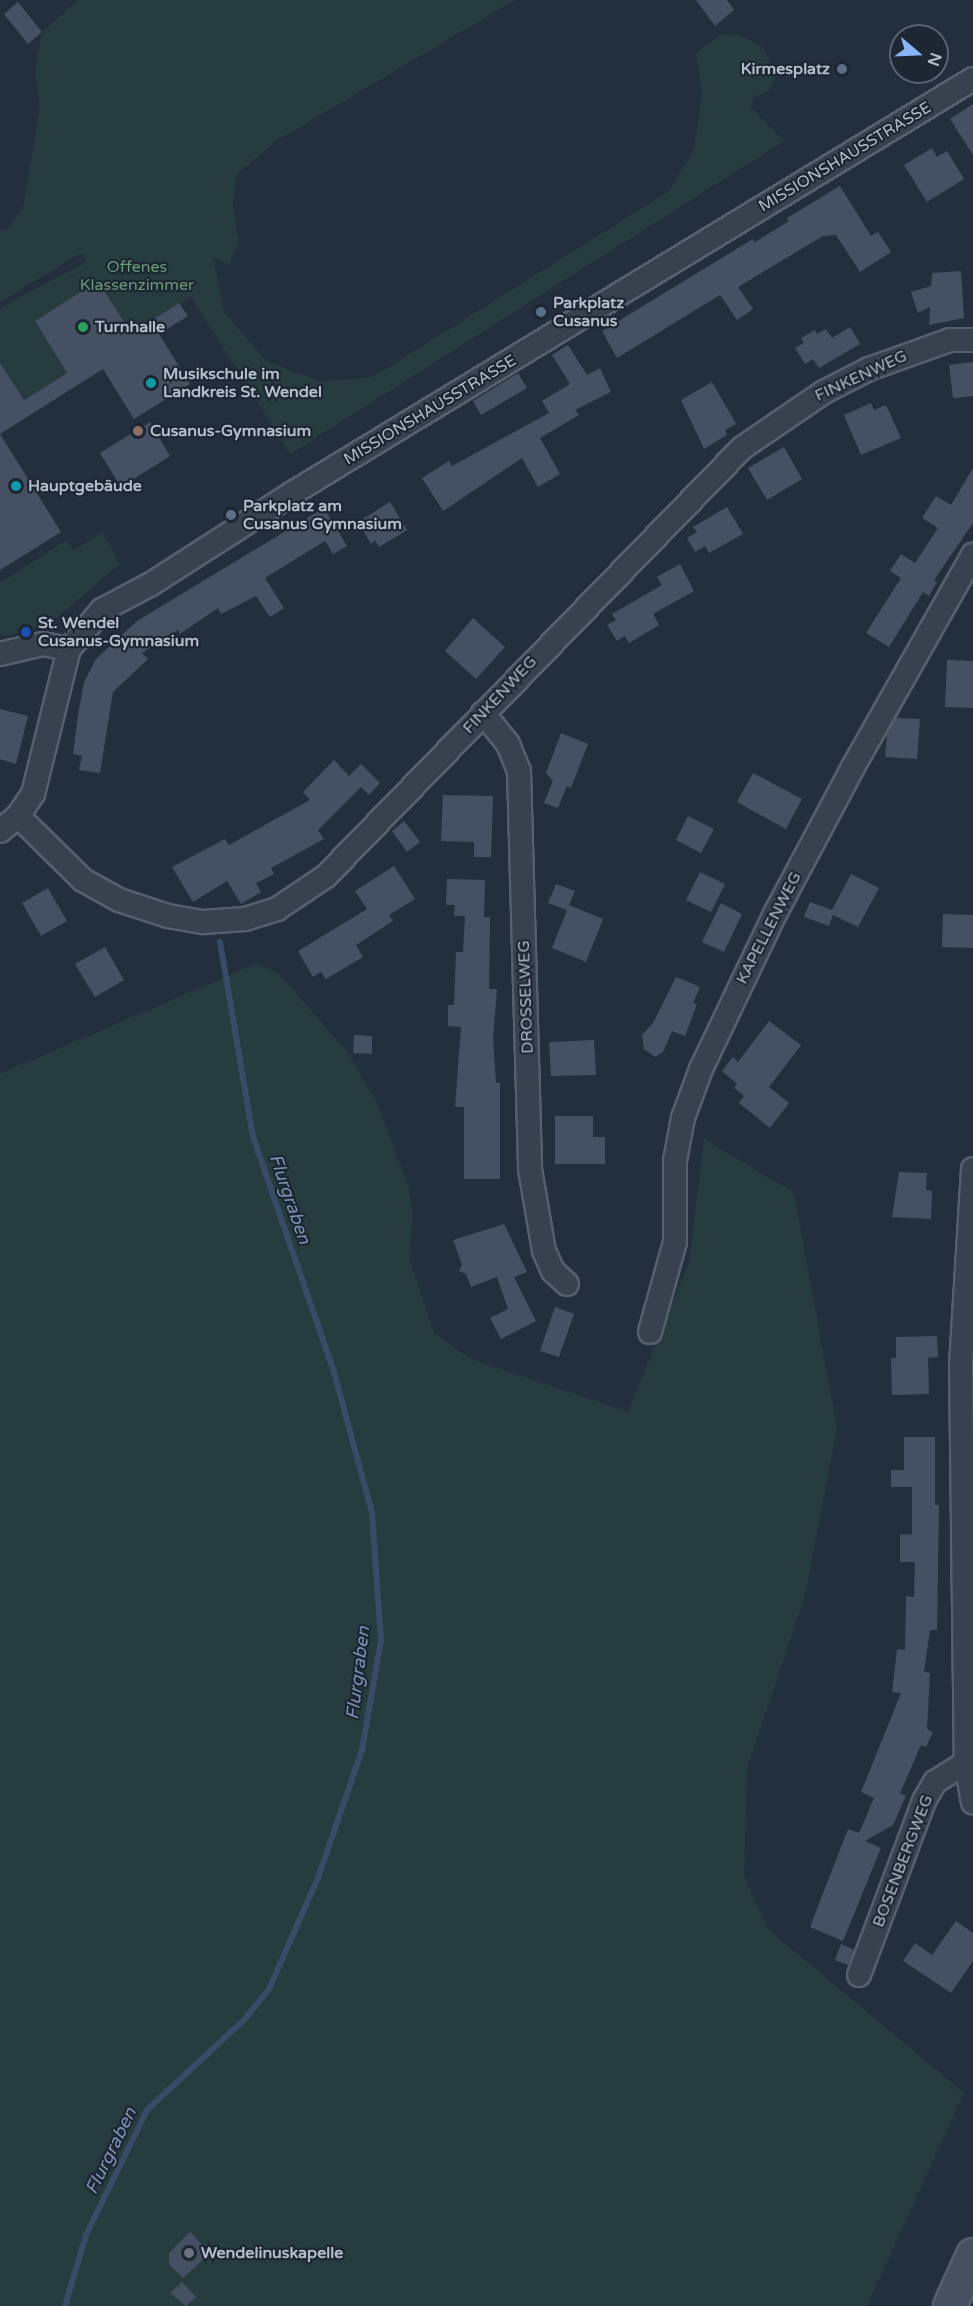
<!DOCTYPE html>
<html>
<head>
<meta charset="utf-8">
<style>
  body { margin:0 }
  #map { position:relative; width:973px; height:2306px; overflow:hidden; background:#242f3e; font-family:"Varela Round",sans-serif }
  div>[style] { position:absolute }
  .green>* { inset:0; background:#263c3f }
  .stream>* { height:6px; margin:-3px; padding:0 3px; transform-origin:3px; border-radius:3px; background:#394c67 }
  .building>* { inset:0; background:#455162 }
  .roads { filter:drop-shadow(2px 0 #565f6c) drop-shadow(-2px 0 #565f6c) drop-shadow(0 2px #565f6c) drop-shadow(0 -2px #565f6c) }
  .street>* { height:22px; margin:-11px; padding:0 11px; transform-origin:11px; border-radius:11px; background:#38414e }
  .secondary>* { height:32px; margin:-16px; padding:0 16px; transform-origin:16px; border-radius:16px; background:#465061 }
  .dots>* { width:16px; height:16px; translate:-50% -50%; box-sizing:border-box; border:3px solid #1d2633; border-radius:50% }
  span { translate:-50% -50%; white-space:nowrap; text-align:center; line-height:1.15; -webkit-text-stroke:4.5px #1d2633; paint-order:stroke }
  .poi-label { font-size:16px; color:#b4bcc9; font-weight:700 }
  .right { translate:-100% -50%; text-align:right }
  .left { translate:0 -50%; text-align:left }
  .street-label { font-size:16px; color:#b4bcc9 }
  .park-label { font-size:16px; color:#6b9a76 }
  .water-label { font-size:18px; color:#7c92b1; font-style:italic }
  .north { position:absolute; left:889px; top:24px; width:60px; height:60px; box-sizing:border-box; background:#1d2633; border:2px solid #59626f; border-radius:50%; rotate:109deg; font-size:16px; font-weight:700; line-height:24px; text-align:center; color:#b4bcc9 }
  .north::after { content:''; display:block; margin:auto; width:21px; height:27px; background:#8ab4f8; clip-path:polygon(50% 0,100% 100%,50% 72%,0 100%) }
</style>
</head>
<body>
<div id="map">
  <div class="green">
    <i style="clip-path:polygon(78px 0,515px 0,276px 141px,236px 175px,233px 206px,239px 241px,229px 265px,213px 258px,224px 312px,266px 361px,322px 382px,373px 377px,669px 191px,694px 150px,702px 94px,696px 53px,722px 34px,745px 37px,763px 48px,777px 75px,768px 92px,754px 97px,751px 107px,784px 141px,290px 454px,191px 296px,131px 333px,98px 281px,35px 321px,67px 373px,23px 400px,0 363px,0 308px,87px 262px,81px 253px,0 302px,0 231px,9px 228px,23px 208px,40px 108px,35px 72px,42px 32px)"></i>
    <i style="clip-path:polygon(102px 532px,120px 564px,49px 624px,8px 636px,0 634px,0 583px,66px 540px,73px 551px)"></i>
    <i style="clip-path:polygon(256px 964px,280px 975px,347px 1052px,377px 1103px,408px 1185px,413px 1214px,409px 1257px,434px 1332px,470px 1359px,628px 1412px,689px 1262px,704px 1139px,794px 1193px,837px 1428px,805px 1596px,747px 1769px,744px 1876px,768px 1929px,964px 2093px,867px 2306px,0 2306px,0 1074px)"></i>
  </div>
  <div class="stream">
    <i style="left:65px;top:2306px;width:74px;rotate:-73.5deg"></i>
    <i style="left:86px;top:2235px;width:139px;rotate:-64deg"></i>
    <i style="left:147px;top:2110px;width:132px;rotate:-42.9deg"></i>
    <i style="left:244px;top:2020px;width:40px;rotate:-51deg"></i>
    <i style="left:269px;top:1989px;width:121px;rotate:-66.2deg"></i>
    <i style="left:318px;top:1878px;width:135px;rotate:-71deg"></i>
    <i style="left:362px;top:1750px;width:112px;rotate:-80.2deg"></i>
    <i style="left:381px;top:1640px;width:127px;rotate:-94.1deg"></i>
    <i style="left:372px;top:1513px;width:146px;rotate:-105.1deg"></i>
    <i style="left:334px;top:1372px;width:249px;rotate:-109deg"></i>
    <i style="left:253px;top:1137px;width:198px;rotate:-99.6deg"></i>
  </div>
  <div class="building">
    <i style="clip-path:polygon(696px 0,727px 0,734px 10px,715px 26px)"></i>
    <i style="clip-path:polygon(18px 2px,42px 32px,28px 44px,4px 14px)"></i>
    <i style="clip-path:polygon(973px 104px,973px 155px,950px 119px)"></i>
    <i style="clip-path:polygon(932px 148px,937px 157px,947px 151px,964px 179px,927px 202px,904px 165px)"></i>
    <i style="clip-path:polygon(840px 186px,871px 236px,878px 232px,891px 252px,860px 272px,836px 235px,823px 236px,738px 287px,753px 309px,737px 320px,720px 295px,617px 358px,602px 331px,753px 239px,755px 242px,789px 221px,787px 218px)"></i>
    <i style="clip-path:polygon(961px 271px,964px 318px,929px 325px,930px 307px,918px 313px,911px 292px,931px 286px,932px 273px)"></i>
    <i style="clip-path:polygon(98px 281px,131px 333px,179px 303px,188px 316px,159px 334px,190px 384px,134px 419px,103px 369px,0 434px,0 363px,24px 400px,67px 373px,35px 321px)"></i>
    <i style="clip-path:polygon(850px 327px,860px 344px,819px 368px,813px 359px,805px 364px,795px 348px,804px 343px,801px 338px,815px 330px,817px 334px,826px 329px,832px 338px)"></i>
    <i style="clip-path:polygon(568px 345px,587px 375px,600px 368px,611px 392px,575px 410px,579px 415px,540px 438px,560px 474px,538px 487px,522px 458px,443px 511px,422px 478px,449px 461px,452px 466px,549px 413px,542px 401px,570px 384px,552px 355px)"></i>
    <i style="clip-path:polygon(973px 362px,973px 396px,953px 398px,949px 365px)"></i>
    <i style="clip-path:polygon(518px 373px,527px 388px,481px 415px,473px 401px)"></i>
    <i style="clip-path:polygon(712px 382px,736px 424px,725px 430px,727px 435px,704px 449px,681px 400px)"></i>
    <i style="clip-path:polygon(871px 403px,874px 410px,886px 405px,901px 438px,861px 455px,844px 415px)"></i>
    <i style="clip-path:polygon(150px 422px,170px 456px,121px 487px,100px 453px)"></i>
    <i style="clip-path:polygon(0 434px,61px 532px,0 570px)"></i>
    <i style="clip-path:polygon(784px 447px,802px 479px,767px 500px,748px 468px)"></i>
    <i style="clip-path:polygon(973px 468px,973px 523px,934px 580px,937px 582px,929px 596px,923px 592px,889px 647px,866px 633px,901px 578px,890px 571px,901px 554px,915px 563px,938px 528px,922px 518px,936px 496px,951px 505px)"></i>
    <i style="clip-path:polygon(390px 502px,407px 530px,379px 547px,375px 540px,371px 544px,358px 522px)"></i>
    <i style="clip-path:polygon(727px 507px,743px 534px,709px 553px,705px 546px,695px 552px,687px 538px,697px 532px,693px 527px)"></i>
    <i style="clip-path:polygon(324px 508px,347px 546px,333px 554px,325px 541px,265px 578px,284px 608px,270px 617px,256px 596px,221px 614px,218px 608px,180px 634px,178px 630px,142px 653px,148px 659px,113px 692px,100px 773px,79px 770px,82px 756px,73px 754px,78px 715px,84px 682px,96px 659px,137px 621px)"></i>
    <i style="clip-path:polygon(680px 564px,694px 591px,653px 614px,659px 625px,629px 643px,625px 636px,617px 641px,607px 625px,616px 620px,612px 614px,662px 585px,657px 577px)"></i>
    <i style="clip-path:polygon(473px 618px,505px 647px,476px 679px,445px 651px)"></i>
    <i style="clip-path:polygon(947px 660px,973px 661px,973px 708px,945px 707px)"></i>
    <i style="clip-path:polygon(0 709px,28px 716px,16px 764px,0 759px)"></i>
    <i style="clip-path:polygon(896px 718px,920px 719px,917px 759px,885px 757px,887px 735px)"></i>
    <i style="clip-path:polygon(561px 733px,588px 744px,571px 788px,567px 786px,558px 808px,544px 803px,553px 781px,546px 773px)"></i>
    <i style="clip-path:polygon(334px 760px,349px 776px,361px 764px,380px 783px,369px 795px,361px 787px,318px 830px,324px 839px,271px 868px,274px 874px,256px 883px,261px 892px,241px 904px,227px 881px,193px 902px,172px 867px,225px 839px,229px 845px,310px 800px,303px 792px)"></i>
    <i style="clip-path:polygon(753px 773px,802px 799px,786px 829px,737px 802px)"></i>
    <i style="clip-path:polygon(443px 795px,493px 796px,491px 857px,474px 857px,474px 842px,441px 841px)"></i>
    <i style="clip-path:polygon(688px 816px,714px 829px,701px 853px,676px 840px)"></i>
    <i style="clip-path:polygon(404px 821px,420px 842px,407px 852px,392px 831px)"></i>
    <i style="clip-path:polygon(394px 866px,415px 899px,389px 915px,393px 921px,356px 945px,363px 957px,326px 979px,321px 972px,313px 977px,298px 951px,367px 909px,355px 891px)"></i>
    <i style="clip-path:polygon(700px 872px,725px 884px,711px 912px,686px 900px)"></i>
    <i style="clip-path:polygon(851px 874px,879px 888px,858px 927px,833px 915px,829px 926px,804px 917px,810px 902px,832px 910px)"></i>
    <i style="clip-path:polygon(447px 879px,485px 880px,484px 917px,490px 917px,489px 989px,497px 989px,493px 1038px,496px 1083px,500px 1083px,500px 1179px,464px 1179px,464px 1107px,455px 1107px,461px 1027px,448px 1026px,448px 1005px,454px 1005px,456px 952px,463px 952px,465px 916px,454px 916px,455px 905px,446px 905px)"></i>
    <i style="clip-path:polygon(556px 884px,575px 891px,569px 905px,603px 919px,586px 962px,552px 948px,567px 910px,548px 903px)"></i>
    <i style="clip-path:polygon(48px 888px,67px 921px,41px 936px,22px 903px)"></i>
    <i style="clip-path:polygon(721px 903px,742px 914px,724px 952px,702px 942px)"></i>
    <i style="clip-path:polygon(943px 914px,973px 915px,973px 948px,942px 947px)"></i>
    <i style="clip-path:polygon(105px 947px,124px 980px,95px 997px,75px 964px)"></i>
    <i style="clip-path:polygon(676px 977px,700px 987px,693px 1003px,697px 1004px,685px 1036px,672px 1031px,663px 1052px,655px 1057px,644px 1049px,642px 1035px,653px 1023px)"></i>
    <i style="clip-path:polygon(769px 1021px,801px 1045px,769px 1087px,789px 1103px,770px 1128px,739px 1103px,744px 1096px,734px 1088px,737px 1084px,722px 1071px,733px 1057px,738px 1062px)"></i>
    <i style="clip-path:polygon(354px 1035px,372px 1036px,372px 1054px,353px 1053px)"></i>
    <i style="clip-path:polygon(594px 1040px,596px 1075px,551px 1076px,549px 1042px)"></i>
    <i style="clip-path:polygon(555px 1116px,593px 1116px,593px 1137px,605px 1137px,605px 1164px,555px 1164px)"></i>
    <i style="clip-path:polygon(899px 1172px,927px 1173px,926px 1190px,932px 1191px,931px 1219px,892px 1217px)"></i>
    <i style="clip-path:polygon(504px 1224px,527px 1272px,514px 1277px,536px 1321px,501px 1339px,490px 1318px,508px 1309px,497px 1277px,471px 1287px,466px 1274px,459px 1271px,462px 1265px,453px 1240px)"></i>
    <i style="clip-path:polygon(555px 1307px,574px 1314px,559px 1357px,540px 1351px)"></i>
    <i style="clip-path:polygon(937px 1336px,938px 1357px,928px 1358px,929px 1394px,892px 1395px,891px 1358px,896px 1358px,896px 1337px)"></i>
    <i style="clip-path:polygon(904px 1437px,935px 1437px,935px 1505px,939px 1505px,937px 1630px,930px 1630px,924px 1672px,930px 1673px,927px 1729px,933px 1732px,926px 1747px,921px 1745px,900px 1793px,906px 1796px,893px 1825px,865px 1841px,881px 1848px,843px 1941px,810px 1927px,848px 1829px,859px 1833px,874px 1798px,861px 1792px,901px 1693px,892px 1692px,897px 1649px,905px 1650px,906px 1596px,914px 1597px,915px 1562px,900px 1562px,900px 1535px,912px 1534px,912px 1487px,891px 1487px,891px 1470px,904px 1470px)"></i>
    <i style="clip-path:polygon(956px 1921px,973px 1933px,973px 1961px,951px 1993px,903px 1961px,915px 1943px,932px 1955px)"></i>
    <i style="clip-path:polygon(841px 1944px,854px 1950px,848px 1965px,835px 1960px)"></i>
    <i style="clip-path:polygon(190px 2232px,210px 2253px,183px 2278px,169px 2264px,169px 2253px)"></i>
    <i style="clip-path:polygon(182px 2282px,196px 2297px,186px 2306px,170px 2293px)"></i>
  </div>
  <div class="roads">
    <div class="street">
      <i style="left:0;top:654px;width:44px;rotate:-13.1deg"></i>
      <i style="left:43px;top:644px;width:26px;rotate:11deg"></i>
      <i style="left:483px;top:713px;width:40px;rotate:51deg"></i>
      <i style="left:508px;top:744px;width:29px;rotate:68deg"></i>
      <i style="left:519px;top:771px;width:398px;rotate:88.4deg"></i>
      <i style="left:530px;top:1169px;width:83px;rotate:80.3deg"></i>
      <i style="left:544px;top:1251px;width:22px;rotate:66deg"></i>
      <i style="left:553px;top:1271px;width:19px;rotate:43deg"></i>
      <i style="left:18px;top:816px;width:91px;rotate:44.6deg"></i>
      <i style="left:83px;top:880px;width:41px;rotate:29.1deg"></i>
      <i style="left:119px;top:900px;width:52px;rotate:18.1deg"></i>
      <i style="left:168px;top:916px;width:36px;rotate:10deg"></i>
      <i style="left:203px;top:922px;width:42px;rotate:-4.1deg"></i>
      <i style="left:245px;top:919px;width:34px;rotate:-17deg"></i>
      <i style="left:277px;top:909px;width:59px;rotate:-34deg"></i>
      <i style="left:326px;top:876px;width:597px;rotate:-45.81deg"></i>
      <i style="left:742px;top:448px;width:99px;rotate:-34.3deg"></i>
      <i style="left:824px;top:392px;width:51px;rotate:-27.1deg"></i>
      <i style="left:869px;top:369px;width:86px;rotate:-19.7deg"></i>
      <i style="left:950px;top:340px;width:23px"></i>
      <i style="left:0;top:831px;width:23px;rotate:-40deg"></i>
      <i style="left:18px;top:816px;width:27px;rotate:-56deg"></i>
      <i style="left:33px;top:794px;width:149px;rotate:-76.1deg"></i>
      <i style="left:69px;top:649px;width:51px;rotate:-49.8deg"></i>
      <i style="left:102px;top:610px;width:55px;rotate:-28deg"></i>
      <i style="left:151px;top:584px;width:166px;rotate:-32.7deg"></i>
      <i style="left:291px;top:494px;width:798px;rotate:-31.32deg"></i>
      <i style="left:973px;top:1169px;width:194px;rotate:93.5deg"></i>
      <i style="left:961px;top:1363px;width:400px;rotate:89.3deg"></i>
      <i style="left:966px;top:1763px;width:40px;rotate:80deg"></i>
      <i style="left:650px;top:1332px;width:93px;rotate:-74.5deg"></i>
      <i style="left:675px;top:1242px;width:81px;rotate:-90deg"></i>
      <i style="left:675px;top:1161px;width:44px;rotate:-79.5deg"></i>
      <i style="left:683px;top:1118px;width:52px;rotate:-69.8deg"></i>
      <i style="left:701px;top:1069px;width:174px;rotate:-64.5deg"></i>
      <i style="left:776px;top:912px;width:164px;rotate:-62deg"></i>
      <i style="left:853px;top:767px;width:244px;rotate:-60.5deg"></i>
      <i style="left:859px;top:1975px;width:186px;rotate:-69.5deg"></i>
      <i style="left:924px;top:1801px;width:22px;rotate:-60deg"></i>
      <i style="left:935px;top:1782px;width:36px;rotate:-32deg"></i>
    </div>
    <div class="secondary">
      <i style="left:950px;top:2306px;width:56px;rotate:-65.7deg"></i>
    </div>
  </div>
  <div class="dots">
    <i style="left:842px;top:69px;background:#5c6f8a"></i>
    <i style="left:541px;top:312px;background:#5c6f8a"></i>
    <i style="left:83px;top:327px;background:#2e9e5b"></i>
    <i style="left:151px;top:383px;background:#0f9aa8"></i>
    <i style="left:138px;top:431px;background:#8d6e63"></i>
    <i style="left:16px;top:486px;background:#0f9aa8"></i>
    <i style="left:231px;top:515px;background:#5c6f8a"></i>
    <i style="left:26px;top:632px;background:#1a4fb4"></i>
    <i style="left:189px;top:2253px;background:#6b7280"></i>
  </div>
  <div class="poi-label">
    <span class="right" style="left:830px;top:69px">Kirmesplatz</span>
    <span class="left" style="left:553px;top:312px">Parkplatz<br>Cusanus</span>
    <span class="left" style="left:95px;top:327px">Turnhalle</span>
    <span class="left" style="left:163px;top:383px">Musikschule im<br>Landkreis St. Wendel</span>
    <span class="left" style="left:150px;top:431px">Cusanus-Gymnasium</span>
    <span class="left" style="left:28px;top:486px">Hauptgebäude</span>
    <span class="left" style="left:243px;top:515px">Parkplatz am<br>Cusanus Gymnasium</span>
    <span class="left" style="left:38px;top:632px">St. Wendel<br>Cusanus-Gymnasium</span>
    <span class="left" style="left:201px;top:2253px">Wendelinuskapelle</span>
  </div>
  <div class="street-label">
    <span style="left:845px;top:157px;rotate:-31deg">MISSIONSHAUSSTRASSE</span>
    <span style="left:861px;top:376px;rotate:-25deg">FINKENWEG</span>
    <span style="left:430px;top:410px;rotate:-31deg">MISSIONSHAUSSTRASSE</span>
    <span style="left:500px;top:695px;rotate:-47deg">FINKENWEG</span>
    <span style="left:769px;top:928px;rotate:-63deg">KAPELLENWEG</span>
    <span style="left:526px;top:997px;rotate:-92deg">DROSSELWEG</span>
    <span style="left:903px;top:1861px;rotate:-69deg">BOSENBERGWEG</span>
  </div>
  <div class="park-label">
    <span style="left:137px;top:276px">Offenes<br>Klassenzimmer</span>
  </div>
  <div class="water-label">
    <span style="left:290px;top:1199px;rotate:71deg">Flurgraben</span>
    <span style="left:358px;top:1673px;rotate:-83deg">Flurgraben</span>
    <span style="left:111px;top:2151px;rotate:-64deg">Flurgraben</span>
  </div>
  <div class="north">N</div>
</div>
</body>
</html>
